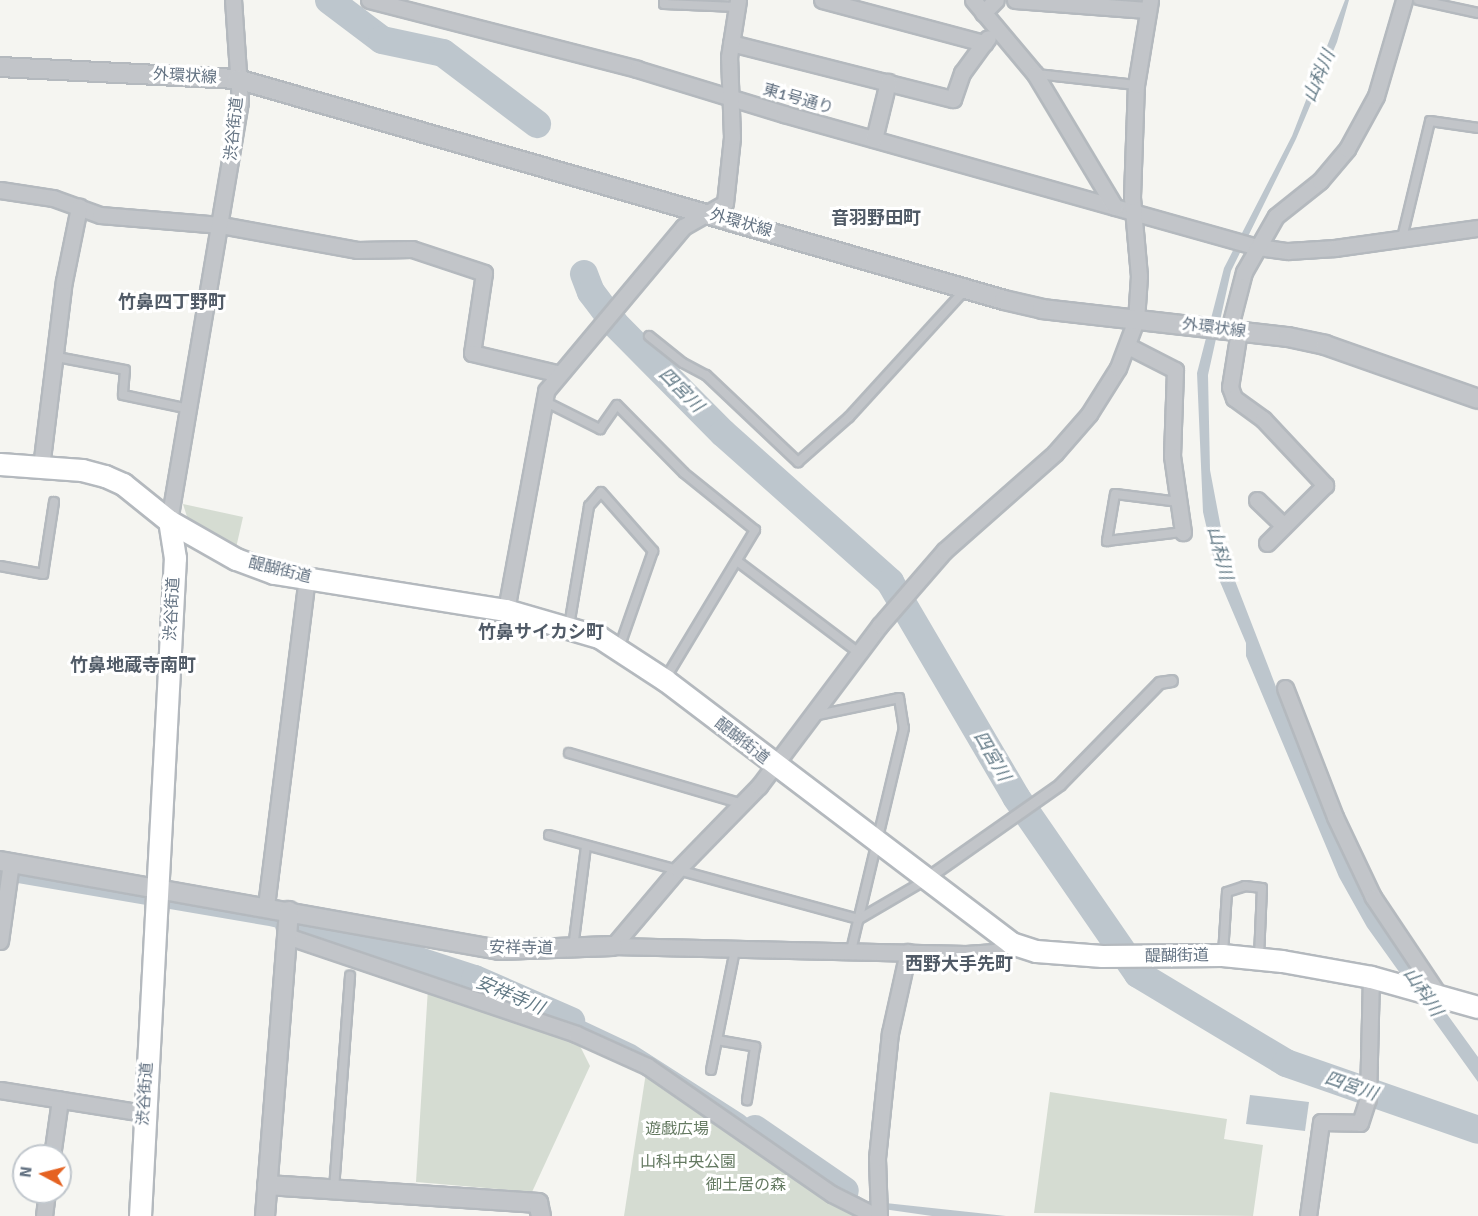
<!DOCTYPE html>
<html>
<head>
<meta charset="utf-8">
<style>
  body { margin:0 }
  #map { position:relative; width:1478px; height:1216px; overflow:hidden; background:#f5f5f1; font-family:Signika,"Noto Sans JP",sans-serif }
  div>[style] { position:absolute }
  .green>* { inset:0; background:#d5dcd2 }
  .water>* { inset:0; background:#bdc6cd }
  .river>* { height:28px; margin:-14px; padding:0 14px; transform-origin:14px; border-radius:14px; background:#bdc6cd }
  .roads { filter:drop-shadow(2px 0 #b4b9be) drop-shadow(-2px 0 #b4b9be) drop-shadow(0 2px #b4b9be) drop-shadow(0 -2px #b4b9be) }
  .service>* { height:8px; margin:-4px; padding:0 4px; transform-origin:4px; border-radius:4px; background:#c2c5c9 }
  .pedestrian>* { height:10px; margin:-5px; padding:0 5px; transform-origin:5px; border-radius:5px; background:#c2c5c9 }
  .minor>* { height:15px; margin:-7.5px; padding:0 7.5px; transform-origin:7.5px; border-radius:7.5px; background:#c2c5c9 }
  .tertiary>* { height:18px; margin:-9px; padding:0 9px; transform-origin:9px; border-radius:9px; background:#c2c5c9 }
  .secondary>* { height:21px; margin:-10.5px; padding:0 10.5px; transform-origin:10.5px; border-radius:10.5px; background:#fff }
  span { translate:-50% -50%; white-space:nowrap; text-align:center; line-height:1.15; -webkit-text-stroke:6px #fff; paint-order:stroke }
  .street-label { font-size:16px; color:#637282 }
  .park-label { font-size:16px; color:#657a62 }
  .water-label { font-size:18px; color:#637a86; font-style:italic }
  .neighbourhood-label { font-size:18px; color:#515b67; font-weight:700 }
  .north { position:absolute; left:12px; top:1144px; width:60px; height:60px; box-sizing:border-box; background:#fff; border:2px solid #c1c7cd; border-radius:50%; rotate:277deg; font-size:16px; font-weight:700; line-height:24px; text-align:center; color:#637282 }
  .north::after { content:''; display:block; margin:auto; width:21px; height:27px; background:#e56221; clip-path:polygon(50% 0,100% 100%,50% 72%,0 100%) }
</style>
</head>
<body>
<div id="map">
  <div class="green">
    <i style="clip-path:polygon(183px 504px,243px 517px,236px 548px,188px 520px)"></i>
    <i style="clip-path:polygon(428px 988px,579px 1044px,590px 1066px,532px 1192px,416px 1182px)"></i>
    <i style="clip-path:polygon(647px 1066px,877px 1216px,624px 1216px)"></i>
    <i style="clip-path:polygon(1050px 1092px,1227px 1119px,1224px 1139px,1263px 1145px,1253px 1216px,1034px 1213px)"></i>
  </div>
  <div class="water">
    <i style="clip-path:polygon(1345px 0,1349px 0,1337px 42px,1296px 139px,1231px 271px,1208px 375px,1210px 470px,1227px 560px,1326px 816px,1363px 898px,1478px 1057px,1478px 1082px,1367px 927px,1339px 877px,1246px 656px,1246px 643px,1218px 577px,1203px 512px,1197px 373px,1224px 268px,1292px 136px)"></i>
    <i style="clip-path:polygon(0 872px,317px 927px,584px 1021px,635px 1045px,744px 1115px,796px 1159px,867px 1201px,1006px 1216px,932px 1216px,869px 1207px,826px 1187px,624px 1048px,520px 1005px,335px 941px,269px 926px,0 880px)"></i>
    <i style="clip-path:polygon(1250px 1095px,1309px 1102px,1305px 1131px,1246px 1124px)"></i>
  </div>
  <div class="river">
    <i style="left:329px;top:0;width:66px;rotate:37deg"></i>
    <i style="left:382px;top:40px;width:62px;rotate:12deg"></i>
    <i style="left:443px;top:53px;width:118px;rotate:37.1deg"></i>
    <i style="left:584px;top:274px;width:19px;rotate:69deg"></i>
    <i style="left:591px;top:292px;width:39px;rotate:53deg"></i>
    <i style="left:614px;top:323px;width:155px;rotate:45.3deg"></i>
    <i style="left:723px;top:433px;width:224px;rotate:41.7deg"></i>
    <i style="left:890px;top:582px;width:249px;rotate:59.6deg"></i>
    <i style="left:1016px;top:797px;width:215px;rotate:55.4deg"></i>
    <i style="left:1138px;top:974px;width:173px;rotate:31deg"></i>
    <i style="left:1286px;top:1063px;width:203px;rotate:19.2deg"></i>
    <i style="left:289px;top:925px;width:42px;rotate:9.7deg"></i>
    <i style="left:330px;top:932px;width:152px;rotate:18deg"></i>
    <i style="left:475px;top:979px;width:105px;rotate:23.6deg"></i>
    <i style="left:755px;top:1129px;width:109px;rotate:34.6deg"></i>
  </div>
  <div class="roads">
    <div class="service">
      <i style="left:664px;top:0;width:4px;rotate:90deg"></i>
      <i style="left:664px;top:4px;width:73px;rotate:2.4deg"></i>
      <i style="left:1418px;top:0;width:61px;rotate:12.2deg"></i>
      <i style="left:1036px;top:74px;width:101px;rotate:6.3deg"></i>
      <i style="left:1402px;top:238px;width:120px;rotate:-76.5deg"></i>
      <i style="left:1430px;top:121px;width:49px;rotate:8.3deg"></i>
      <i style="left:649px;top:336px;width:43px;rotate:38.5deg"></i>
      <i style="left:683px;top:363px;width:26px;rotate:28deg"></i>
      <i style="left:706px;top:375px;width:127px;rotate:43.4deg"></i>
      <i style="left:798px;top:462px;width:68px;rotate:-41.4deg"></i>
      <i style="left:849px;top:417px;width:172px;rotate:-47.6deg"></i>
      <i style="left:57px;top:357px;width:69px;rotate:10.8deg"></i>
      <i style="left:125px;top:370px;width:25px;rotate:95deg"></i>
      <i style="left:123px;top:395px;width:67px;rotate:12deg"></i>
      <i style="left:544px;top:401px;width:63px;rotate:26.6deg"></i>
      <i style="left:600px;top:429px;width:29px;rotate:-55deg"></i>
      <i style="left:617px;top:405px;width:95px;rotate:45.4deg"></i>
      <i style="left:684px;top:473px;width:91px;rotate:38.8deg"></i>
      <i style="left:755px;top:530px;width:174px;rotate:121.1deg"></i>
      <i style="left:1179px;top:502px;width:64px;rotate:-172.9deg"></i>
      <i style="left:1115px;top:494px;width:48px;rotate:99.7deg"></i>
      <i style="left:1107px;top:541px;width:77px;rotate:-6.8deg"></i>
      <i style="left:737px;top:561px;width:153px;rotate:37deg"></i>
      <i style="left:0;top:566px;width:44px;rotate:10.5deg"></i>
      <i style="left:43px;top:574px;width:73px;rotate:-81.3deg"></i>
      <i style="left:569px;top:626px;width:122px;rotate:-80.5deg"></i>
      <i style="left:589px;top:506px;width:18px;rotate:-49deg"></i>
      <i style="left:601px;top:492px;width:79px;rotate:48.6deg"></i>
      <i style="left:653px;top:551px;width:103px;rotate:109.3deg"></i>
      <i style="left:813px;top:716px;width:88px;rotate:-11.8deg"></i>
      <i style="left:899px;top:698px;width:30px;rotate:81deg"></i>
      <i style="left:904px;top:728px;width:229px;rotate:103.4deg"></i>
      <i style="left:569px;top:753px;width:180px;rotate:16.4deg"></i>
      <i style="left:549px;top:835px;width:321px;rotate:15.2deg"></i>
      <i style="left:859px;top:919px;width:75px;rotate:-30.3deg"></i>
      <i style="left:573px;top:948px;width:103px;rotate:-82.7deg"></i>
      <i style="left:1223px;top:954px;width:62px;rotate:-86.3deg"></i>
      <i style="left:1227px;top:892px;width:19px;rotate:-18deg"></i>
      <i style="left:1245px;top:886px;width:17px;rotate:7deg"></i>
      <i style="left:1262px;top:888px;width:70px;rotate:92.5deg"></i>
      <i style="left:717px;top:1040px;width:39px;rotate:10deg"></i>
      <i style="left:755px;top:1047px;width:54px;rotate:98.6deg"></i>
      <i style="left:711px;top:1070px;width:122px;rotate:-78.7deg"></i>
      <i style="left:334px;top:1189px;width:214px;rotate:-85.7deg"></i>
    </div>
    <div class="pedestrian">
      <i style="left:925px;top:880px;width:165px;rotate:-35.1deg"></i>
      <i style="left:1060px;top:785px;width:143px;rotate:-45.6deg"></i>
      <i style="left:1160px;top:683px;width:12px;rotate:-9deg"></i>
    </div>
    <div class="minor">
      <i style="left:369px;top:0;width:277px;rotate:14.4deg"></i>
      <i style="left:637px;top:69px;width:154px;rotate:17deg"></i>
      <i style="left:784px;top:114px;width:492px;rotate:15.7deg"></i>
      <i style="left:1258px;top:247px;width:30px;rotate:8deg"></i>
      <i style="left:1288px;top:251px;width:47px;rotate:-3.7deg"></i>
      <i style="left:1335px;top:248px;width:144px;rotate:-8deg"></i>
      <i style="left:822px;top:0;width:168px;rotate:14.9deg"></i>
      <i style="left:984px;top:43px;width:6px;rotate:-51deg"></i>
      <i style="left:973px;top:0;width:97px;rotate:50deg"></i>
      <i style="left:1035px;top:74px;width:155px;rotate:59deg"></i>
      <i style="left:1015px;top:0;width:132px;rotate:4.3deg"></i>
      <i style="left:983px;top:13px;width:18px;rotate:-45deg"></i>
      <i style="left:731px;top:43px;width:229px;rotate:14.2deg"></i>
      <i style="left:953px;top:99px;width:28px;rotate:-71deg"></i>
      <i style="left:962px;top:73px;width:37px;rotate:-54deg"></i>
      <i style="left:874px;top:139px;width:59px;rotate:-76.2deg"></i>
      <i style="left:0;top:190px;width:54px;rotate:8.6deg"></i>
      <i style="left:53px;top:198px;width:50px;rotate:19.9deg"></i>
      <i style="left:100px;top:215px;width:121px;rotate:4.7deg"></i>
      <i style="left:221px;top:225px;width:138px;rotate:10.4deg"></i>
      <i style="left:357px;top:250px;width:55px;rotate:-1deg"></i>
      <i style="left:412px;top:249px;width:76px;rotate:18.4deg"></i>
      <i style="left:484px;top:273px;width:81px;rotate:98.5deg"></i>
      <i style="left:472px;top:353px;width:90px;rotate:13.4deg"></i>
      <i style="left:1229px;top:330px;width:60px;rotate:-75.5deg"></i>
      <i style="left:1244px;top:272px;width:64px;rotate:-60.3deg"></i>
      <i style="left:1276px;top:216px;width:56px;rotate:-38.5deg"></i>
      <i style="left:1320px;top:181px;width:42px;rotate:-49.8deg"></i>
      <i style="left:1347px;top:149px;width:60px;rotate:-61.3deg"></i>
      <i style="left:1376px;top:96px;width:100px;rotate:-73.7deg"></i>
      <i style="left:1239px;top:331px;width:57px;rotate:99.1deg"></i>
      <i style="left:1230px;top:387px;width:12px;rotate:70deg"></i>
      <i style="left:1234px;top:398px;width:36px;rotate:36deg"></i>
      <i style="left:1263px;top:419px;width:91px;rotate:46.8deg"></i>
      <i style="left:1325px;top:485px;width:82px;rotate:135deg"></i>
      <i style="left:1128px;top:346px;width:53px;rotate:27.1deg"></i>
      <i style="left:1175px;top:370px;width:86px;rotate:92deg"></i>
      <i style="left:1172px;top:456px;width:77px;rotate:81.8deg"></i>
      <i style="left:41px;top:467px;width:187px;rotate:-83deg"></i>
      <i style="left:64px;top:281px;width:76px;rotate:-78.5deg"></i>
      <i style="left:1257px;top:500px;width:37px;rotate:44deg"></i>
      <i style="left:169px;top:521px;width:425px;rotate:-80.4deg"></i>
      <i style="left:240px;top:102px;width:102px;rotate:-93.9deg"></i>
      <i style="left:506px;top:610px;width:223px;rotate:-79.6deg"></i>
      <i style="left:546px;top:391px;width:214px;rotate:-50.1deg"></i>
      <i style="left:683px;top:227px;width:48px;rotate:-29.7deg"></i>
      <i style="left:725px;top:203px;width:66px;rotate:-83.9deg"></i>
      <i style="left:732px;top:137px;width:80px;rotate:-92.1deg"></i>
      <i style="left:729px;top:57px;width:58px;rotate:-81deg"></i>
      <i style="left:1285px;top:688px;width:138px;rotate:68.8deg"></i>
      <i style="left:1335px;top:817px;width:89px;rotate:64.6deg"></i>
      <i style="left:1373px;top:897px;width:120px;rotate:56.2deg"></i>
      <i style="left:266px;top:906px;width:331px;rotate:-82.9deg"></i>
      <i style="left:287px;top:936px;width:305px;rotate:18.7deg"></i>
      <i style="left:576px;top:1034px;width:78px;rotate:24.3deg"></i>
      <i style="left:647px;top:1066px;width:225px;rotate:34.7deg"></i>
      <i style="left:832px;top:1194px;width:49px;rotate:26.6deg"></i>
      <i style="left:0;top:941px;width:79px;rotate:-82deg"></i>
      <i style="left:613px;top:946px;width:101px;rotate:-49.8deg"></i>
      <i style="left:678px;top:869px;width:116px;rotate:-45.7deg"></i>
      <i style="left:759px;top:786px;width:201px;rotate:-53.1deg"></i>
      <i style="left:880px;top:625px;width:98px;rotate:-49.1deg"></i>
      <i style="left:944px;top:551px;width:148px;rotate:-41.4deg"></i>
      <i style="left:1055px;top:453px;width:52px;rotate:-48.9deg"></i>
      <i style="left:1089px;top:414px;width:54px;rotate:-57.8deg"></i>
      <i style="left:1118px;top:368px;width:51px;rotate:-69.4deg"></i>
      <i style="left:1136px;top:320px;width:44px;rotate:-86.1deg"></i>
      <i style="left:1139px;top:276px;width:79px;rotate:-95.1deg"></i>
      <i style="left:1132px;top:197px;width:112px;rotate:-88deg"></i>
      <i style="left:1136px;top:85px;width:86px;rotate:-80.6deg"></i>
      <i style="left:613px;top:946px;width:353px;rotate:1.3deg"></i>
      <i style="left:966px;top:954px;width:29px;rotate:-4deg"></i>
      <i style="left:995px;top:952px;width:18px;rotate:-29deg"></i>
      <i style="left:0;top:1090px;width:146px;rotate:9.1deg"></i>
      <i style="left:52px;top:1156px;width:57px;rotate:-81.9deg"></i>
      <i style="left:44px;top:1216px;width:24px;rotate:-83deg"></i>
      <i style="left:879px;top:1216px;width:58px;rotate:-92deg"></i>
      <i style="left:877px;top:1158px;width:126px;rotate:-84.1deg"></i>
      <i style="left:890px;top:1033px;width:83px;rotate:-77.5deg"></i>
      <i style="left:1308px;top:1216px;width:95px;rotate:-82.1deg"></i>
      <i style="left:1321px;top:1122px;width:39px;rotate:1deg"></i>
      <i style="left:1360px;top:1123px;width:25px;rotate:-72deg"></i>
      <i style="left:1368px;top:1099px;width:122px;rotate:-88.6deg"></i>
    </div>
    <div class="tertiary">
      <i style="left:0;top:67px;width:237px;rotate:2.9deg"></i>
      <i style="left:237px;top:79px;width:798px;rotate:16.07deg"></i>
      <i style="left:1004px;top:300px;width:39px;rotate:13deg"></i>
      <i style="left:1042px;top:309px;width:248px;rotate:6.5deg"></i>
      <i style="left:1288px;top:337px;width:38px;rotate:12deg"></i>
      <i style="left:1325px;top:345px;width:162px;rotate:19.4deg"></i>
      <i style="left:0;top:861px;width:507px;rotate:10.11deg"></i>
      <i style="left:499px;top:950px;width:114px;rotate:-2deg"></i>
      <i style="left:267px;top:1185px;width:272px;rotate:3.8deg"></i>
      <i style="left:538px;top:1203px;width:13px;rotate:77deg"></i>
      <i style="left:265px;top:1216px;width:306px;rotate:-85.5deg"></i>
    </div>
    <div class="secondary">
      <i style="left:0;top:464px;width:82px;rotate:4.2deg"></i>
      <i style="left:82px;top:470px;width:24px;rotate:15deg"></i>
      <i style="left:105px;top:476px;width:20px;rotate:24deg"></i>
      <i style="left:123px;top:484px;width:59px;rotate:38.8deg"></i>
      <i style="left:169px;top:521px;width:77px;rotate:29.6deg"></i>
      <i style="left:236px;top:559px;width:40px;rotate:20.2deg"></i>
      <i style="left:274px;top:573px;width:235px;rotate:9.1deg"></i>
      <i style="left:506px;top:610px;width:97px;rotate:16.2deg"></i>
      <i style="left:599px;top:637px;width:79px;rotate:33.1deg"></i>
      <i style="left:665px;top:680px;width:435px;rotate:37.2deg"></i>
      <i style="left:1011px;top:943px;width:26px;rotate:18deg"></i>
      <i style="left:1036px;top:951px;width:66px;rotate:4.3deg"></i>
      <i style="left:1102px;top:956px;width:120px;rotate:-0.5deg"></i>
      <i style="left:1222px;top:955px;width:60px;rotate:5.7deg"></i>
      <i style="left:1282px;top:961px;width:90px;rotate:10.2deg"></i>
      <i style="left:1371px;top:977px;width:111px;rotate:15.7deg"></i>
      <i style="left:140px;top:1216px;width:659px;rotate:-86.96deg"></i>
      <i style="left:175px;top:558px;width:37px;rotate:-99deg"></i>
    </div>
  </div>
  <div class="street-label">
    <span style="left:185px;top:76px;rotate:3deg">外環状線</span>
    <span style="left:798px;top:99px;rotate:16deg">東1号通り</span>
    <span style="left:234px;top:129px;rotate:-84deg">渋谷街道</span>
    <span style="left:741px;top:223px;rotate:16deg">外環状線</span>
    <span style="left:1214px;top:328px;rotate:7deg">外環状線</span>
    <span style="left:280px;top:570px;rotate:14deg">醍醐街道</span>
    <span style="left:172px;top:609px;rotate:-87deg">渋谷街道</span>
    <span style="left:742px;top:741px;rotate:38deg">醍醐街道</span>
    <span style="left:521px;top:948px;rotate:1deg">安祥寺道</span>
    <span style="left:1177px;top:956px;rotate:-1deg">醍醐街道</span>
    <span style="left:145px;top:1094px;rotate:-86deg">渋谷街道</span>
  </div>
  <div class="park-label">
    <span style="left:677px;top:1129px">遊戯広場</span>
    <span style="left:688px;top:1162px">山科中央公園</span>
    <span style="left:746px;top:1185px">御土居の森</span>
  </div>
  <div class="water-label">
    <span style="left:1319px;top:76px;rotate:-67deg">山科川</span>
    <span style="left:681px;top:390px;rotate:45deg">四宮川</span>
    <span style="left:1220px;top:553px;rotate:76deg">山科川</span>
    <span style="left:992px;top:756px;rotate:60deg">四宮川</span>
    <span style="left:1423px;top:992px;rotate:56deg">山科川</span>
    <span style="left:510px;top:995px;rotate:23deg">安祥寺川</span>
    <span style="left:1351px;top:1086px;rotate:19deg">四宮川</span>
  </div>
  <div class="neighbourhood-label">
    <span style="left:876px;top:218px">音羽野田町</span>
    <span style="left:172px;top:302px">竹鼻四丁野町</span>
    <span style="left:541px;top:632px">竹鼻サイカシ町</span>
    <span style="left:133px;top:665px">竹鼻地蔵寺南町</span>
    <span style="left:959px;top:964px">西野大手先町</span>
  </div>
  <div class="north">N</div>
</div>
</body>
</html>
